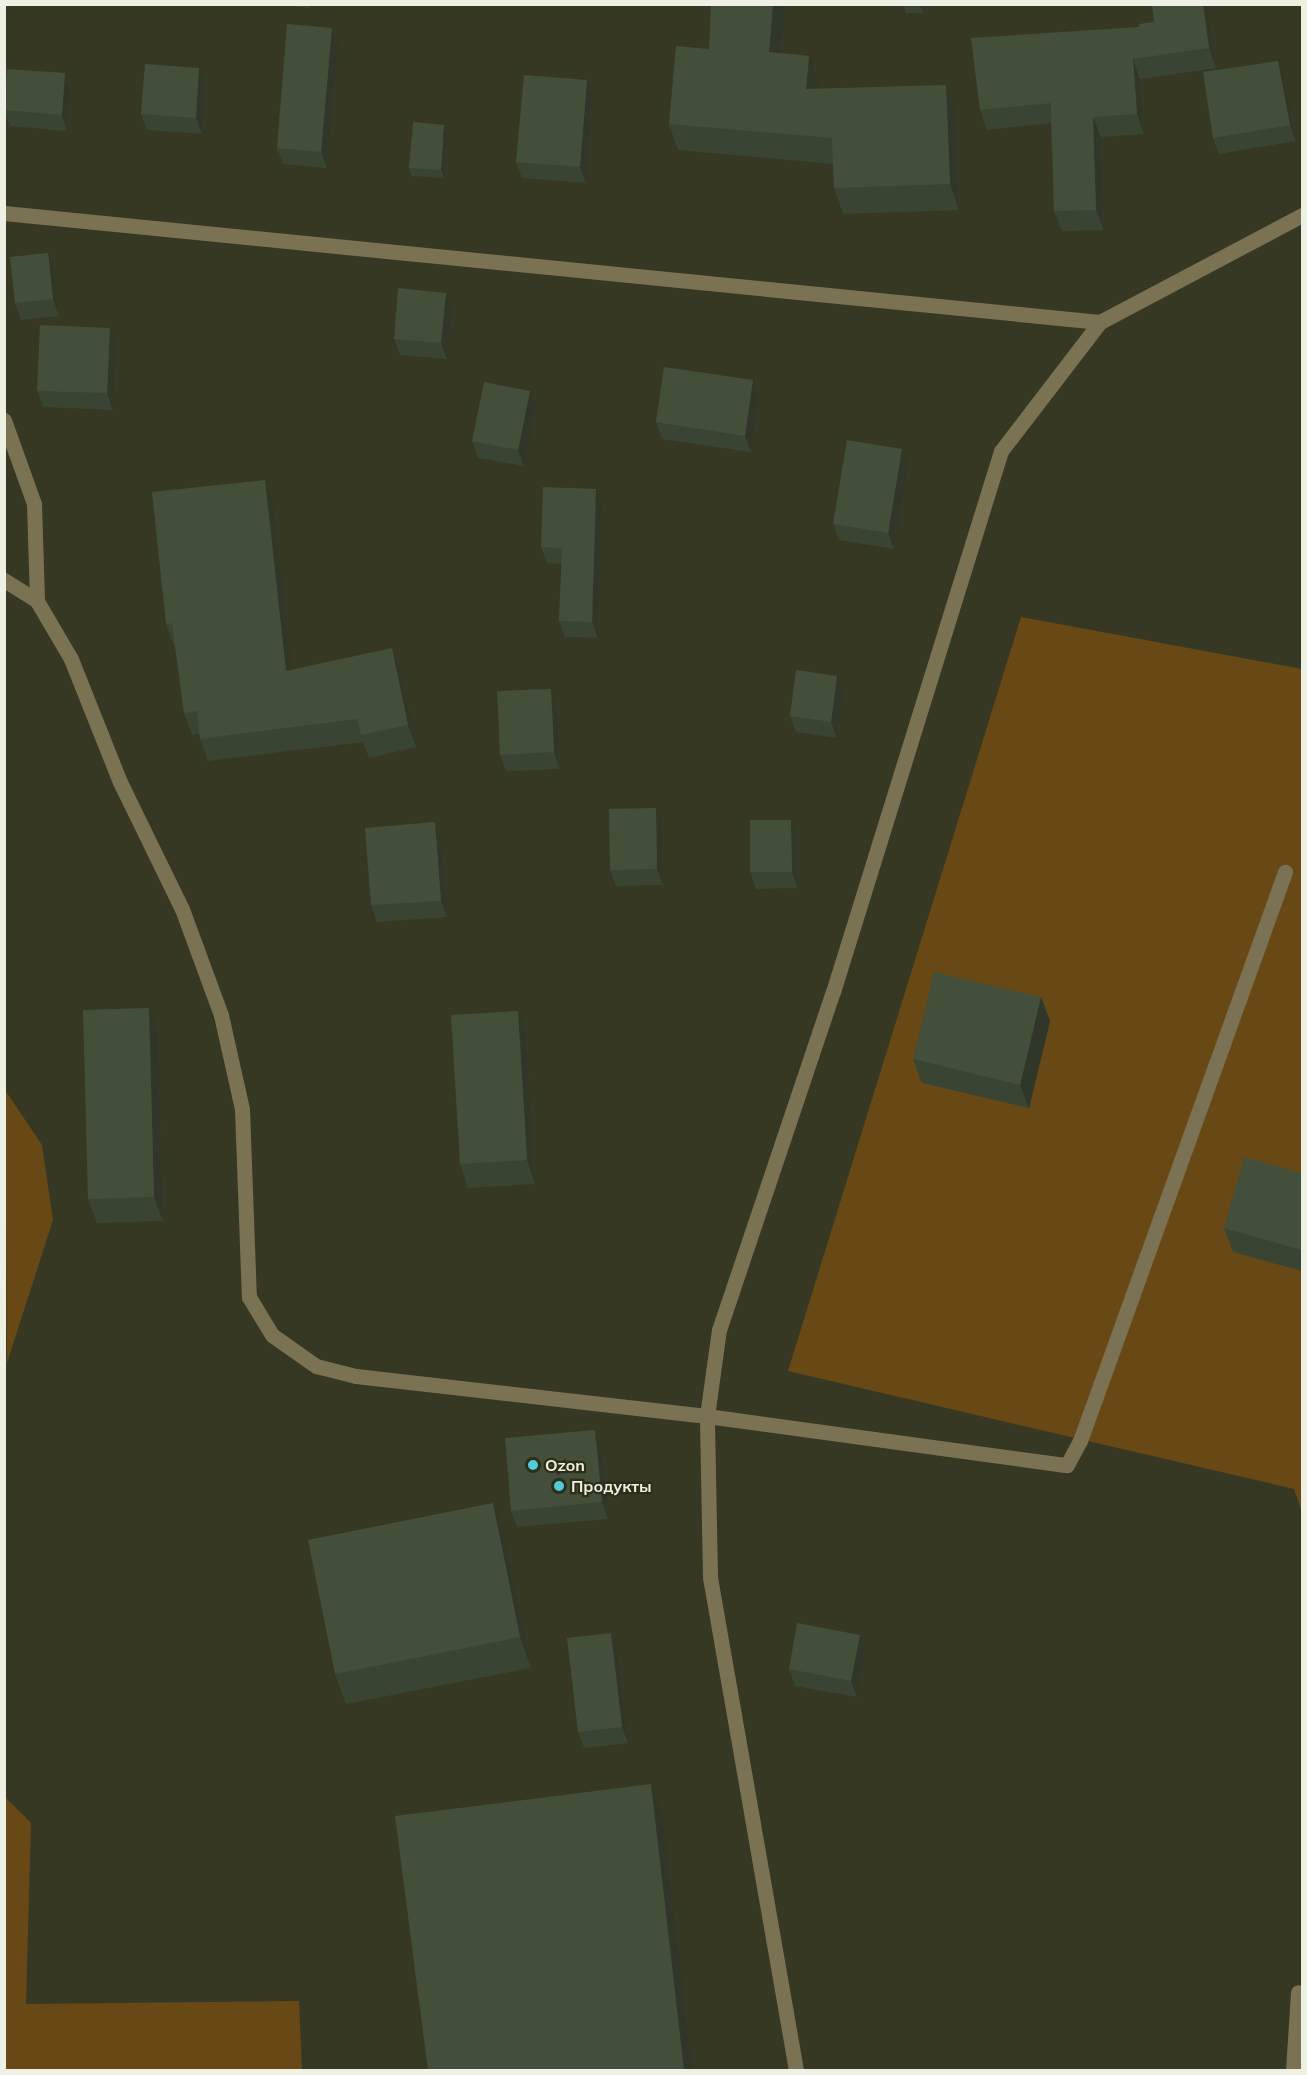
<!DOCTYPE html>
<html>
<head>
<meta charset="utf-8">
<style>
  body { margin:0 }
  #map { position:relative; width:1307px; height:2075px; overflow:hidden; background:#363823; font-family:Mulish,sans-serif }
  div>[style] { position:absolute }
  .green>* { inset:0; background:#684916 }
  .service>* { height:15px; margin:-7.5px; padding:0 7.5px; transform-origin:7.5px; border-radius:7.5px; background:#7b7253 }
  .minor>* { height:15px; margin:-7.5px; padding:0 7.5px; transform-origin:7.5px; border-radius:7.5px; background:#7b7253 }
  .tertiary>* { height:15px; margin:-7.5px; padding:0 7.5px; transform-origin:7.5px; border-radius:7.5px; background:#7b7253 }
  .wall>* { inset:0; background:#3a4433 }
  .shaded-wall>* { inset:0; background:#303729 }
  .building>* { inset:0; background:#444f3b }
  .dots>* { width:16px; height:16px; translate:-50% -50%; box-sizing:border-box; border:3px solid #2c2e19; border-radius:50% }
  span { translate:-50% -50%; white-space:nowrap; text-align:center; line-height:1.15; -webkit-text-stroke:4.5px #2c2e19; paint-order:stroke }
  .poi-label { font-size:16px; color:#eef0e3; font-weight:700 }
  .left { translate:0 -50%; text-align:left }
  .frame { position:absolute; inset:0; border:6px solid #eef0e3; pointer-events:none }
</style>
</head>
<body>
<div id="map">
  <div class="green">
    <i style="clip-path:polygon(1021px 617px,1302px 669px,1302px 1512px,1294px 1489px,788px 1371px)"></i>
    <i style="clip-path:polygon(5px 1090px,42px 1145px,53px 1220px,7px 1363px)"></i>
    <i style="clip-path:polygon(4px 1796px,31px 1823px,26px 2004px,299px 2001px,302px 2070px,5px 2070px)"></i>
  </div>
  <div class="service">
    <i style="left:4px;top:420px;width:89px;rotate:70.3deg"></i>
    <i style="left:34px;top:504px;width:97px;rotate:88.2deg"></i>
    <i style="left:707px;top:1416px;width:363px;rotate:7.8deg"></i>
    <i style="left:1067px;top:1465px;width:27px;rotate:-62deg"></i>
    <i style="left:1080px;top:1441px;width:605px;rotate:-70.19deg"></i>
    <i style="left:1293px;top:2070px;width:78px;rotate:-86.3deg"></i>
  </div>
  <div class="minor">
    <i style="left:4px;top:213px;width:1101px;rotate:5.68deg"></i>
    <i style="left:4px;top:580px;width:39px;rotate:32deg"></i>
    <i style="left:37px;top:601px;width:67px;rotate:59.6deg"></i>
    <i style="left:71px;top:659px;width:132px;rotate:68.3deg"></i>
    <i style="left:120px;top:782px;width:141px;rotate:64deg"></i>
    <i style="left:182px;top:909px;width:113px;rotate:69.8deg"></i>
    <i style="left:221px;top:1015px;width:96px;rotate:77.4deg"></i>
    <i style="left:242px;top:1109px;width:188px;rotate:87.9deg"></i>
    <i style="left:249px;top:1297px;width:44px;rotate:58.8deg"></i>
    <i style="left:272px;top:1335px;width:54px;rotate:35.2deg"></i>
    <i style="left:316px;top:1366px;width:41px;rotate:14deg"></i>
    <i style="left:356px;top:1376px;width:353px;rotate:6.5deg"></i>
  </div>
  <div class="tertiary">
    <i style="left:796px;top:2070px;width:500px;rotate:-99.9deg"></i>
    <i style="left:710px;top:1577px;width:161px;rotate:-91.1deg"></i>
    <i style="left:707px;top:1416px;width:87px;rotate:-82.1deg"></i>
    <i style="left:719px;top:1330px;width:357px;rotate:-71.4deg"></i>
    <i style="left:833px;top:992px;width:566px;rotate:-72.75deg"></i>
    <i style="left:1001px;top:451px;width:163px;rotate:-52.5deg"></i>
    <i style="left:1100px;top:322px;width:229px;rotate:-27.9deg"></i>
  </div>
  <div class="wall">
    <i style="clip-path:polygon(270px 4px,311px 4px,310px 8px)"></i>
    <i style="clip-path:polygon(785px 4px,781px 53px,809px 56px,819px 82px,818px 89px,946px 85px,955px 111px,959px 210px,843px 214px,834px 188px,833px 164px,678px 150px,669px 124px,709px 49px)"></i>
    <i style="clip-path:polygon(903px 4px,923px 4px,923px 13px,906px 13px)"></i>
    <i style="clip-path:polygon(1152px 4px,1207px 4px,1216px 68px,1140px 79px,1144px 134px,1101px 137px,1104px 230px,1062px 231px,1054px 211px,1051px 123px,987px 130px,980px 110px,1154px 22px)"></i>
    <i style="clip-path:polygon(338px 44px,327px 168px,283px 164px,277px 148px)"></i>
    <i style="clip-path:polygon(199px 68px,205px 84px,202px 134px,147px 130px,141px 114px)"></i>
    <i style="clip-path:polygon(65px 73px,71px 90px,67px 131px,10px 126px,4px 112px,4px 101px)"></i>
    <i style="clip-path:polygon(1284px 77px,1296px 141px,1219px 154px,1213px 138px)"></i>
    <i style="clip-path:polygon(593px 97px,586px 183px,522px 178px,516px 162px)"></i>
    <i style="clip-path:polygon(447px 133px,444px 178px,412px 176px,409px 168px)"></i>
    <i style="clip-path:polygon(48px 253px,54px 269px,59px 316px,21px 320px,15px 303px)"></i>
    <i style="clip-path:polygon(446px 293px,452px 309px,447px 359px,400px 355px,394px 339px)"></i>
    <i style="clip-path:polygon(116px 345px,113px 410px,43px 407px,37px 391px)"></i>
    <i style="clip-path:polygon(759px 396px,751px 452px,662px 439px,656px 422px)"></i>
    <i style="clip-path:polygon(536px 407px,524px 466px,478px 458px,472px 441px)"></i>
    <i style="clip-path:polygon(902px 449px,908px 466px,894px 549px,839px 540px,833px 524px)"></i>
    <i style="clip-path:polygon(273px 502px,291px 670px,400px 670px,416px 747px,369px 758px,363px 742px,208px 761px,200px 739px,200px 734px,192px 735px,184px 713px,175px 646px,174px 646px,166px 624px)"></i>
    <i style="clip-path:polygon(602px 506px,598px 638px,565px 637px,559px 621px,562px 564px,547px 563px,541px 547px)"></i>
    <i style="clip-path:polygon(837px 676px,843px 693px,837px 738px,796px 732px,790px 716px)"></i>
    <i style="clip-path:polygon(557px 705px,560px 769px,506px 771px,500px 755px)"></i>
    <i style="clip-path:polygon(791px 820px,797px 836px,798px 888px,756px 889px,750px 872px)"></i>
    <i style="clip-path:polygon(435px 822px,441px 839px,447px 917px,377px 922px,371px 905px)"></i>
    <i style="clip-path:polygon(662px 824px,663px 885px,616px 886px,610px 870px)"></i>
    <i style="clip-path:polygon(1041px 997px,1050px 1021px,1029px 1108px,922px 1083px,913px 1059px)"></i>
    <i style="clip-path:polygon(158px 1032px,163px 1221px,97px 1223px,88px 1199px)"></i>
    <i style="clip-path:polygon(526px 1034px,535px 1184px,468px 1188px,460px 1164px)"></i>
    <i style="clip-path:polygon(1302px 1173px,1302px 1271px,1233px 1252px,1224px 1228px)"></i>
    <i style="clip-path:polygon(595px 1430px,601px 1446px,608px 1519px,517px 1527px,511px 1511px)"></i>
    <i style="clip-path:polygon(504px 1534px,531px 1668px,346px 1704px,335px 1674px)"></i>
    <i style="clip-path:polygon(860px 1635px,866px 1651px,857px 1697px,795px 1686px,789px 1669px)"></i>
    <i style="clip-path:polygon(617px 1649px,628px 1743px,584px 1748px,578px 1732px)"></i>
  </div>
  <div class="shaded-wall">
    <i style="clip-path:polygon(773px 4px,785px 4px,779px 78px,769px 52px)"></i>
    <i style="clip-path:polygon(920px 4px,923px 4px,923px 13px)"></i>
    <i style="clip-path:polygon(1203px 4px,1207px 4px,1216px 68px,1209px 48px)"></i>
    <i style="clip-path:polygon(332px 28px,338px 44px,327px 168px,321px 152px)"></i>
    <i style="clip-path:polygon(809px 56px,819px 82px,816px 115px,806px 89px)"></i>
    <i style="clip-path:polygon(1133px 59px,1140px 79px,1144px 134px,1137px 114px)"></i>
    <i style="clip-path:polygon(1278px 61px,1284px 77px,1296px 141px,1290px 125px)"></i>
    <i style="clip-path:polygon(199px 68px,205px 84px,202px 134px,196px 118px)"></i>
    <i style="clip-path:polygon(65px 73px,71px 90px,67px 131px,62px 115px)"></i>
    <i style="clip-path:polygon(587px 80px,593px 97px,586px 183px,580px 167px)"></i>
    <i style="clip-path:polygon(946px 85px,955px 111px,959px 210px,950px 184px)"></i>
    <i style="clip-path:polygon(1093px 117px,1101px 137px,1104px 230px,1096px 210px)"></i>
    <i style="clip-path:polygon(444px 125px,447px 133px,444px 178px,441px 170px)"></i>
    <i style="clip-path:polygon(48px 253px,54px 269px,59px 316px,53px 299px)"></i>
    <i style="clip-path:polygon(446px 293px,452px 309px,447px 359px,441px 343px)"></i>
    <i style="clip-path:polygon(110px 328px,116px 345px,113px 410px,107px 393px)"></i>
    <i style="clip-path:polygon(753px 380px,759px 396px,751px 452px,745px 436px)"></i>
    <i style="clip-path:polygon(530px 391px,536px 407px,524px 466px,518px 450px)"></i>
    <i style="clip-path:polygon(902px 449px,908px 466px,894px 549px,888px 533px)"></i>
    <i style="clip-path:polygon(265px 480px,273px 502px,294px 693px,286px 671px)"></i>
    <i style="clip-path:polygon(596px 489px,602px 506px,598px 638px,592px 622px)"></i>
    <i style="clip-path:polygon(392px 648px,400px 670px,416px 747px,408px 725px)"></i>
    <i style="clip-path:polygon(837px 676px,843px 693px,837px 738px,831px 722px)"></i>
    <i style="clip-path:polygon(551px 689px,557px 705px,560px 769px,554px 752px)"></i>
    <i style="clip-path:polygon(656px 808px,662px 824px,663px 885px,657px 869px)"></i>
    <i style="clip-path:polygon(791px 820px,797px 836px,798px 888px,792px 872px)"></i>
    <i style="clip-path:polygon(435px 822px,441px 839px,447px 917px,441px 901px)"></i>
    <i style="clip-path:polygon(1041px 997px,1050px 1021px,1029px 1108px,1020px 1085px)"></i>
    <i style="clip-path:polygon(149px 1008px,158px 1032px,163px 1221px,154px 1197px)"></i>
    <i style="clip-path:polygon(518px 1011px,526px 1034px,535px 1184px,527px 1160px)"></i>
    <i style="clip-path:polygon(595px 1430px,601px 1446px,608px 1519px,602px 1502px)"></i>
    <i style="clip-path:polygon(493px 1503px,504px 1534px,531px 1668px,520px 1637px)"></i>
    <i style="clip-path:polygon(611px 1633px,617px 1649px,628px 1743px,622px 1727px)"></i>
    <i style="clip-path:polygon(860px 1635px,866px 1651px,857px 1697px,851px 1681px)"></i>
    <i style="clip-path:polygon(651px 1784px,662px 1814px,692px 2070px,684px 2070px)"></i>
  </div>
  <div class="building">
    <i style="clip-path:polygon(711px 4px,773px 4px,769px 52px,809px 56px,806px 89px,946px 85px,950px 184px,834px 188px,832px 138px,669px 124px,676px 46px,709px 49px)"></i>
    <i style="clip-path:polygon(1152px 4px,1203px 4px,1209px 48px,1133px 59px,1137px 114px,1093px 117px,1096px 210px,1054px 211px,1051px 103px,980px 110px,971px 38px,1139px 27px,1139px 24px,1154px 22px)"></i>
    <i style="clip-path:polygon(287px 24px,332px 28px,321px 152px,277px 148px)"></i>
    <i style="clip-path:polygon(1278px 61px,1290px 125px,1213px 138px,1203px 72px)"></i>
    <i style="clip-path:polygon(145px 64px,199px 68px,196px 118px,141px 114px)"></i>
    <i style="clip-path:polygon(7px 69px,65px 73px,62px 115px,4px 110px)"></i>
    <i style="clip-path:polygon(524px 75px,587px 80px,580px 167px,516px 162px)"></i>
    <i style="clip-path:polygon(413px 122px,444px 125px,441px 170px,409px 168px)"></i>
    <i style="clip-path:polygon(48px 253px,53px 299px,15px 303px,10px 257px)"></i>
    <i style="clip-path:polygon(398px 288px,446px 293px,441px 343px,394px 339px)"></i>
    <i style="clip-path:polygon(40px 325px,110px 328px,107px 393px,37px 391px)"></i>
    <i style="clip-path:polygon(664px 367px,753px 380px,745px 436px,656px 422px)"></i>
    <i style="clip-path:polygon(484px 382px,530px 391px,518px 450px,472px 441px)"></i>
    <i style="clip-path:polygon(847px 440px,902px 449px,888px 533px,833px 524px)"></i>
    <i style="clip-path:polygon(265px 480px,286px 671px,392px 648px,408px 725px,361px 735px,357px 719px,200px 739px,197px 711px,184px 713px,172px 623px,166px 624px,152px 492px)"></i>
    <i style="clip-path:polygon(543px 487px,596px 489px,592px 622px,559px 621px,562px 548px,541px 547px)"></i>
    <i style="clip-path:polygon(796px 670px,837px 676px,831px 722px,790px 716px)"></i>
    <i style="clip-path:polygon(551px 689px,554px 752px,500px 755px,497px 691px)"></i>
    <i style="clip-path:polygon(656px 808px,657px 869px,610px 870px,609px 809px)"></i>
    <i style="clip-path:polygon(750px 820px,791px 820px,792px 872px,750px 872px)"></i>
    <i style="clip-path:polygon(435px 822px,441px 901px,371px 905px,365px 828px)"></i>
    <i style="clip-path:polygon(934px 972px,1041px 997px,1020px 1085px,913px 1059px)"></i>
    <i style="clip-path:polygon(149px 1008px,154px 1197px,88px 1199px,83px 1010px)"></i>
    <i style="clip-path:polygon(518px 1011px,527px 1160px,460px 1164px,451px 1015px)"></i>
    <i style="clip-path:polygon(1244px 1157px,1302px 1173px,1302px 1250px,1224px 1228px)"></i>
    <i style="clip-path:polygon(595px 1430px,602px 1502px,511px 1511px,505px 1438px)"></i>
    <i style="clip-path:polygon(493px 1503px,520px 1637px,335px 1674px,308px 1540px)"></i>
    <i style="clip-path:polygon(797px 1623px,860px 1635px,851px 1681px,789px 1669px)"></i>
    <i style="clip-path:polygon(611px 1633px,622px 1727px,578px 1732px,567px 1638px)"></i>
    <i style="clip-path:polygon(651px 1784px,684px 2070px,428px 2070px,395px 1816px)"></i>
  </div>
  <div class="dots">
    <i style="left:533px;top:1465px;background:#52cbd9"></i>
    <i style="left:559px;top:1486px;background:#52cbd9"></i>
  </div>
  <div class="poi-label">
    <span class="left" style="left:545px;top:1465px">Ozon</span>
    <span class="left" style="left:571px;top:1486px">Продукты</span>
  </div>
  <div class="frame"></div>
</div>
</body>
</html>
